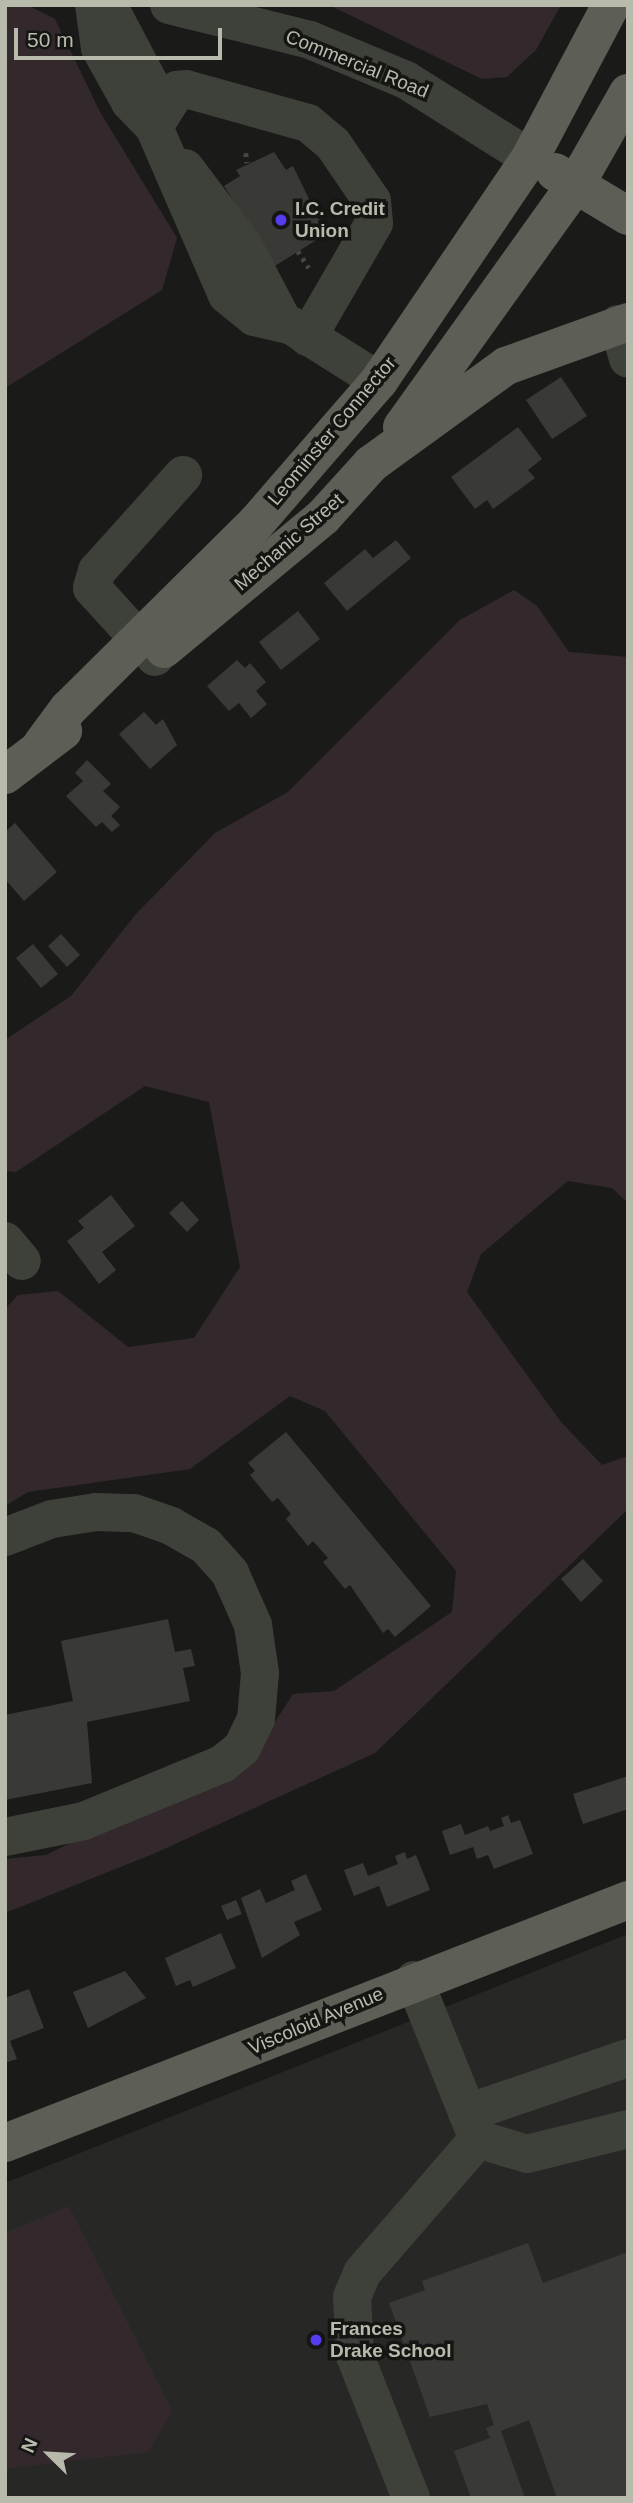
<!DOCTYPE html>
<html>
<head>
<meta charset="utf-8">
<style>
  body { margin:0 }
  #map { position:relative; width:633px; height:2503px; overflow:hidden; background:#1a1b19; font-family:Helvetica,sans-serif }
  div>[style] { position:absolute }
  .built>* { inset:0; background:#272825 }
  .green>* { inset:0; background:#33292d }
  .building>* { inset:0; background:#393a36 }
  .path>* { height:4.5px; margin-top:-2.25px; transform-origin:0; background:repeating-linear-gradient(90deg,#464740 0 3.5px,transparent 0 8.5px) }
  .minor>* { height:38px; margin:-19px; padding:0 19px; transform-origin:19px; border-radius:19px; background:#3e403a }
  .major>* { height:38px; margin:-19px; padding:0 19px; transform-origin:19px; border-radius:19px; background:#5d5f56 }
  .dots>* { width:19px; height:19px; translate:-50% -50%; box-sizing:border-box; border:4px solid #151614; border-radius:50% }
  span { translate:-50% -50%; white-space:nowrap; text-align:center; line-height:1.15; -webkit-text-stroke:7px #151614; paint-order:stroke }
  .street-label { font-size:19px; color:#b8bbac }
  .poi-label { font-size:19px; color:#b8bbac; font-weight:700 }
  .left { translate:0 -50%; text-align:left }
  .frame { position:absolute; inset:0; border:7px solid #b8bbac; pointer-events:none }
  .north { position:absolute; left:14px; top:2419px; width:70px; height:70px; -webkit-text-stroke:5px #151614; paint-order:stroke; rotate:294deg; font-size:19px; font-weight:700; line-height:28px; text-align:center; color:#b8bbac }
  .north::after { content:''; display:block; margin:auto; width:24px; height:32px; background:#b8bbac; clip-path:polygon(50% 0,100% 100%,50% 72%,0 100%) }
  .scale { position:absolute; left:14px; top:28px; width:208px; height:32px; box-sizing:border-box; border:4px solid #b8bbac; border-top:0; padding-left:9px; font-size:21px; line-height:24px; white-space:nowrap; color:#b8bbac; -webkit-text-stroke:5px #151614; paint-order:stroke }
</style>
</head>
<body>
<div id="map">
  <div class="built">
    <i style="clip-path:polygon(628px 1934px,628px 2498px,5px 2498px,5px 2183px)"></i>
  </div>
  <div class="green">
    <i style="clip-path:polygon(5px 5px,27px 5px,55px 19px,100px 112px,177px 238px,162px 290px,5px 388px)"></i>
    <i style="clip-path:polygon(329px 5px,561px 5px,536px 50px,507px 77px,482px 79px)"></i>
    <i style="clip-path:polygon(514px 590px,537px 606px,569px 652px,628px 657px,628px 1203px,612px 1188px,568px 1181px,481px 1254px,467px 1292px,561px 1422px,602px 1465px,628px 1456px,628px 1509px,375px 1753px,153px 1854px,5px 1913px,5px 1859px,46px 1855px,237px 1761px,259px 1747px,293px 1694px,334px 1691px,452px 1612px,456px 1571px,325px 1411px,290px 1396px,190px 1469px,28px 1492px,5px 1506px,5px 1309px,18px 1295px,58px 1291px,128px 1347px,194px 1338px,240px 1267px,209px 1102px,145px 1086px,16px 1172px,5px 1171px,5px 1040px,71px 996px,136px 914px,215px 833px,288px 792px,460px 620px)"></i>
    <i style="clip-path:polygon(69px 2206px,172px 2411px,148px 2452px,5px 2469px,5px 2233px)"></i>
  </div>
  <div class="building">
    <i style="clip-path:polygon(274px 152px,286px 170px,293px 166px,326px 234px,254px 279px,256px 237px,224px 186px,240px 176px,236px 170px)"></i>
    <i style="clip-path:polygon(561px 377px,587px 416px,552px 439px,526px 400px)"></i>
    <i style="clip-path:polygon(518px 427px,542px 459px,528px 470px,535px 478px,493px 509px,487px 500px,475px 509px,451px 477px)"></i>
    <i style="clip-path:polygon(396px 540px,411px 558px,347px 611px,324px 583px,365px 549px,373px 558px)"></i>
    <i style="clip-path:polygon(298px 611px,320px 639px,281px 670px,259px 642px)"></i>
    <i style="clip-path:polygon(237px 660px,245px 668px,250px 663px,266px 682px,256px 691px,267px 704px,251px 718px,239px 703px,229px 711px,207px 686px)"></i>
    <i style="clip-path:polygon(144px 712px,156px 725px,163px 719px,177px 745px,150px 769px,119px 734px)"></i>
    <i style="clip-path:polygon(87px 760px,111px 784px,103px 791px,120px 807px,111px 816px,120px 825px,112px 832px,102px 822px,96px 827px,66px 796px,83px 781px,75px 773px)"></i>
    <i style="clip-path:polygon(15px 823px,57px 872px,24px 901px,5px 879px,5px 832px)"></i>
    <i style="clip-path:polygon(61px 934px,80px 955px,67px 967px,48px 946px)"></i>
    <i style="clip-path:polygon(33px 944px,58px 974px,41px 988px,16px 958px)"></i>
    <i style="clip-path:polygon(111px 1195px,135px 1226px,102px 1252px,116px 1270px,99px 1284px,67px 1241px,84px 1228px,78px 1221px)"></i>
    <i style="clip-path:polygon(182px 1201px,199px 1220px,187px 1232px,169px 1213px)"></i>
    <i style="clip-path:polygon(286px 1432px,431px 1606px,395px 1637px,388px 1629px,383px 1633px,350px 1585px,345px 1589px,323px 1562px,328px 1558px,313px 1541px,308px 1546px,286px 1519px,291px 1514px,278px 1498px,272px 1502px,250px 1475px,255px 1471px,248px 1463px)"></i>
    <i style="clip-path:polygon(583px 1559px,603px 1581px,581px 1602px,561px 1579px)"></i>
    <i style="clip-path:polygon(168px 1619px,175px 1652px,191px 1649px,195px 1666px,183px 1668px,190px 1701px,87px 1722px,92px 1783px,5px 1800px,5px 1715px,73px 1701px,61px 1641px)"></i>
    <i style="clip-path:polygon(628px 1776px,628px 1809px,583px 1824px,573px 1794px)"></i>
    <i style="clip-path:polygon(508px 1815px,511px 1823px,520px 1820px,533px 1854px,494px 1869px,488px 1855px,477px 1859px,473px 1847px,450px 1855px,442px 1831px,461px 1824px,465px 1835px,488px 1826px,490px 1831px,504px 1826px,501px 1818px)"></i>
    <i style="clip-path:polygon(405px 1852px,407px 1859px,416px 1855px,430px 1890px,387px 1907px,379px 1886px,354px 1896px,344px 1870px,363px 1863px,368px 1876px,398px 1864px,395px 1856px)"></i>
    <i style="clip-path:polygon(306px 1874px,322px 1910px,294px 1922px,300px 1935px,262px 1958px,241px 1898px,260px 1889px,266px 1903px,295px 1890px,291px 1881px)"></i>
    <i style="clip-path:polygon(236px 1900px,242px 1914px,227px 1920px,221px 1906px)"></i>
    <i style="clip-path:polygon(221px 1933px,236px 1968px,193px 1987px,190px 1980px,176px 1986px,165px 1958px)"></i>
    <i style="clip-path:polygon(125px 1971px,146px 1998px,88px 2028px,73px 1992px)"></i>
    <i style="clip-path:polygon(29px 1989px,44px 2028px,10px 2041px,17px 2059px,5px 2063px,5px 1998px)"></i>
    <i style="clip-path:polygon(528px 2243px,543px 2283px,628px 2252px,628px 2498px,557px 2498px,529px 2420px,501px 2431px,525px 2498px,471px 2498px,454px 2451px,490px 2438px,486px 2428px,494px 2425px,487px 2404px,430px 2417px,389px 2303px,425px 2290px,422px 2281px)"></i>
  </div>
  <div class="path">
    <i style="left:246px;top:153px;width:10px;rotate:84deg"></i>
    <i style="left:298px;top:251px;width:20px;rotate:57deg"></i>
  </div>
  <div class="minor">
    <i style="left:94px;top:5px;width:43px;rotate:82.1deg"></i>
    <i style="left:100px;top:48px;width:62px;rotate:60.9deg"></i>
    <i style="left:130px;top:102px;width:35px;rotate:46deg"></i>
    <i style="left:154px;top:127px;width:183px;rotate:66.5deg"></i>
    <i style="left:227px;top:295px;width:35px;rotate:39deg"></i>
    <i style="left:254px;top:317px;width:39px;rotate:13deg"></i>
    <i style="left:292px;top:326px;width:103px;rotate:32.3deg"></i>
    <i style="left:108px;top:5px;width:96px;rotate:62.1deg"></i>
    <i style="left:153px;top:90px;width:41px;rotate:85.8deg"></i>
    <i style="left:169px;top:5px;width:145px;rotate:13.9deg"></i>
    <i style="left:310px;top:40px;width:104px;rotate:22.6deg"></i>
    <i style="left:406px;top:80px;width:146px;rotate:32.2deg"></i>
    <i style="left:154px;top:127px;width:44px;rotate:-58.1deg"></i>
    <i style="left:177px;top:90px;width:9px;rotate:-6deg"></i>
    <i style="left:186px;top:89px;width:127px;rotate:15.6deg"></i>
    <i style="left:308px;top:123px;width:33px;rotate:40deg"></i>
    <i style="left:333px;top:144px;width:69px;rotate:55.6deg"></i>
    <i style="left:372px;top:201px;width:22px;rotate:85deg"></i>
    <i style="left:374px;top:223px;width:132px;rotate:120.1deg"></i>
    <i style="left:185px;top:168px;width:96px;rotate:53deg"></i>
    <i style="left:243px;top:245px;width:88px;rotate:62.3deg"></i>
    <i style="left:618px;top:324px;width:36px;rotate:74deg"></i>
    <i style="left:155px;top:657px;width:93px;rotate:-132.4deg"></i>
    <i style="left:92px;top:588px;width:18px;rotate:-74deg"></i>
    <i style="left:97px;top:571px;width:129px;rotate:-48.1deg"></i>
    <i style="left:5px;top:1241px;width:26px;rotate:50deg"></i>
    <i style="left:5px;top:1537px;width:50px;rotate:-21deg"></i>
    <i style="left:52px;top:1519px;width:45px;rotate:-9deg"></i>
    <i style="left:96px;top:1512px;width:38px;rotate:2deg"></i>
    <i style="left:134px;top:1513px;width:39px;rotate:19deg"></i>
    <i style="left:171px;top:1526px;width:40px;rotate:29.7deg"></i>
    <i style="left:206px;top:1546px;width:36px;rotate:48deg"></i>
    <i style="left:230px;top:1573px;width:57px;rotate:66.1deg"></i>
    <i style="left:253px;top:1625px;width:49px;rotate:81.7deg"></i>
    <i style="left:260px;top:1673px;width:46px;rotate:95deg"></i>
    <i style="left:256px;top:1719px;width:32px;rotate:116deg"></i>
    <i style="left:242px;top:1748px;width:26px;rotate:141deg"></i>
    <i style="left:222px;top:1764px;width:149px;rotate:157.6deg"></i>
    <i style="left:84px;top:1821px;width:81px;rotate:168.6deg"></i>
    <i style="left:414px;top:1980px;width:171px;rotate:68.1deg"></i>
    <i style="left:467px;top:2113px;width:170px;rotate:-18.9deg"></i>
    <i style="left:478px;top:2139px;width:51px;rotate:17deg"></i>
    <i style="left:527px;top:2154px;width:104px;rotate:-13.9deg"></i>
    <i style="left:411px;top:2498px;width:153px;rotate:-111.5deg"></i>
    <i style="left:355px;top:2356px;width:59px;rotate:-92.9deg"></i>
    <i style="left:352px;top:2297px;width:26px;rotate:-67deg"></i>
    <i style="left:362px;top:2273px;width:177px;rotate:-49.1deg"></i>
  </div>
  <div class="major">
    <i style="left:555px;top:172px;width:85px;rotate:31.1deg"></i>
    <i style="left:402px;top:427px;width:299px;rotate:-54.4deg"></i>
    <i style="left:576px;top:184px;width:105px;rotate:-60.3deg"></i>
    <i style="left:164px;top:649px;width:207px;rotate:-39.7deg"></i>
    <i style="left:323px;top:517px;width:72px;rotate:-47.8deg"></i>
    <i style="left:371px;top:464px;width:167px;rotate:-36deg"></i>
    <i style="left:506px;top:366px;width:130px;rotate:-19.8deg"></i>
    <i style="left:42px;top:744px;width:44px;rotate:-53.4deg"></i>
    <i style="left:68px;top:709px;width:264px;rotate:-44.7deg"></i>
    <i style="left:256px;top:523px;width:188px;rotate:-49.1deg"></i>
    <i style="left:379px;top:381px;width:269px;rotate:-55.9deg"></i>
    <i style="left:530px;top:158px;width:173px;rotate:-62.1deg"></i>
    <i style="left:5px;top:775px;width:73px;rotate:-37.2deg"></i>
    <i style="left:5px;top:2143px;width:669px;rotate:-21.31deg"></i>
  </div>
  <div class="dots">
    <i style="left:281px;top:220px;background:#533def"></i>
    <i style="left:316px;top:2340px;background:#533def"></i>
  </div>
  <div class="street-label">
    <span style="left:357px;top:64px;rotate:22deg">Commercial Road</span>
    <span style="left:332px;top:431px;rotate:-50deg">Leominster Connector</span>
    <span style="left:289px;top:542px;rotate:-41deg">Mechanic Street</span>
    <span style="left:316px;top:2021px;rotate:-23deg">Viscoloid Avenue</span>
  </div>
  <div class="poi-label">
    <span class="left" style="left:295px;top:220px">I.C. Credit<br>Union</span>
    <span class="left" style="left:330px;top:2340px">Frances<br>Drake School</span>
  </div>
  <div class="frame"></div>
  <div class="north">N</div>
  <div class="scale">50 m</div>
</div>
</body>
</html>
